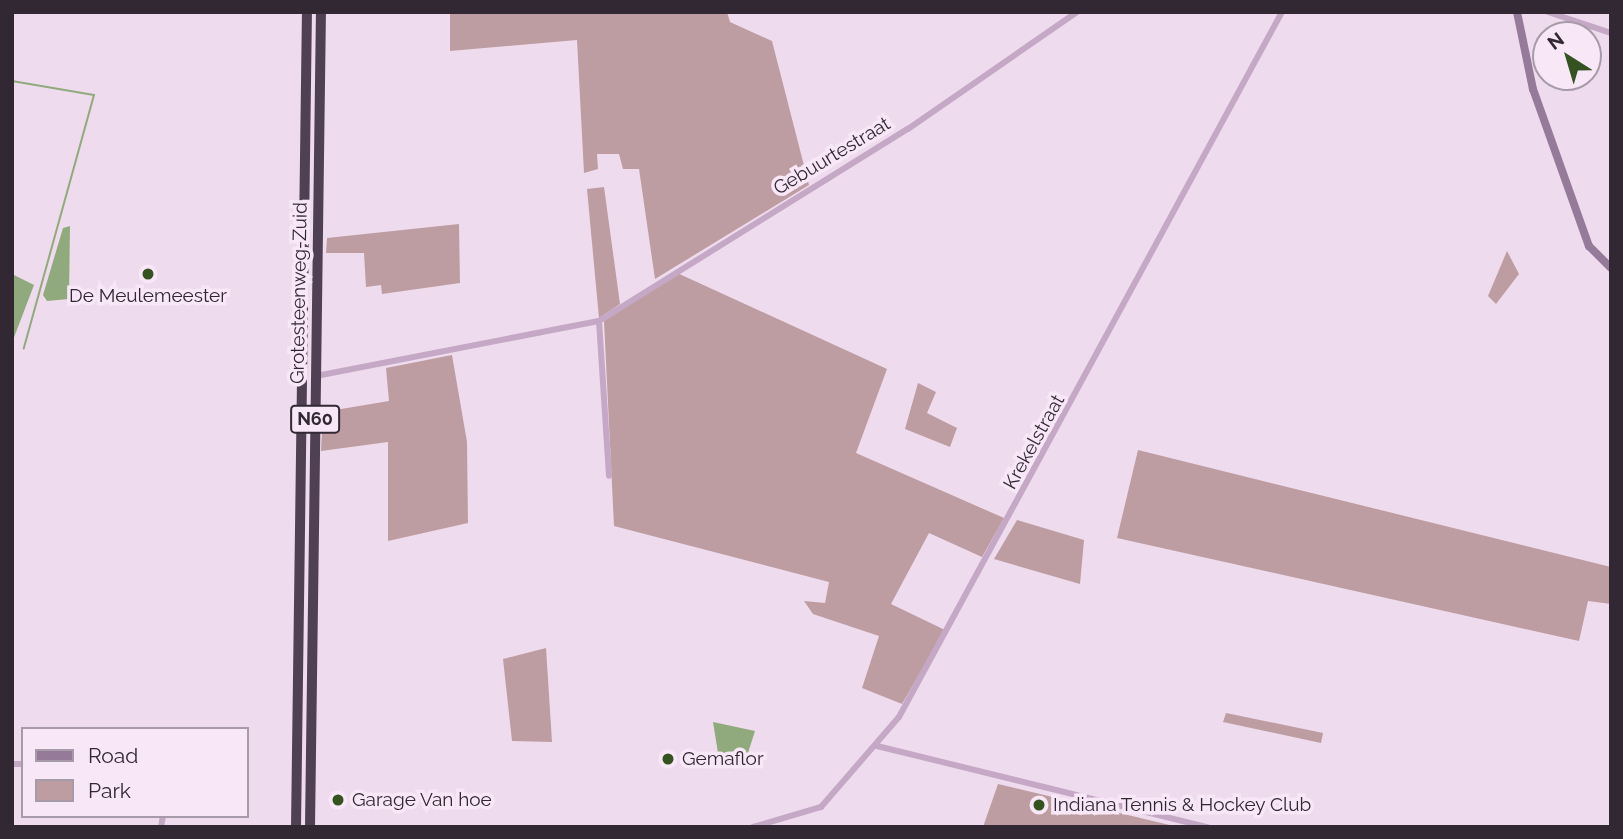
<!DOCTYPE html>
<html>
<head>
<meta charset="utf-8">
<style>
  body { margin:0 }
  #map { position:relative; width:1623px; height:839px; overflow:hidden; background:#efdbee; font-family:Raleway,sans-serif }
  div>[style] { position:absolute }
  .green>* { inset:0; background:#bd9da1 }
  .water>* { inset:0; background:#91aa7d }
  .stream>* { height:2px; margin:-1px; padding:0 1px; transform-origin:1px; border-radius:1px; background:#91aa7d }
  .street>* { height:6px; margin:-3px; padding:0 3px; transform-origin:3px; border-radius:3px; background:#c5a8c6 }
  .secondary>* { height:8px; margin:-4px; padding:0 4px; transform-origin:4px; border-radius:4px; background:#967a9a }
  .highway>* { height:10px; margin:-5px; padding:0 5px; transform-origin:5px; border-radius:5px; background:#504054 }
  .dots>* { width:19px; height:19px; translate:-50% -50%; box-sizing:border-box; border:4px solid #f7e7f7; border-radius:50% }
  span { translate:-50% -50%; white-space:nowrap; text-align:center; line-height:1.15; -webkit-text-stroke:7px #f7e7f7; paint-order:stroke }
  .shield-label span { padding:2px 5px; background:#f7e7f7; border:2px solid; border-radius:5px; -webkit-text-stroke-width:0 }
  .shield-label { font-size:18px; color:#322834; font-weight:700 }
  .street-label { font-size:19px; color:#322834 }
  .poi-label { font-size:19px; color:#322834 }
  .left { translate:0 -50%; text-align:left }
  .frame { position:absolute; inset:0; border:14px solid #322834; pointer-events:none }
  .legend { position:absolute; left:21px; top:727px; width:228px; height:91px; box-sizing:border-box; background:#f7e7f7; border:2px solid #a89ba9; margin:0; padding:9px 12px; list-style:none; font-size:21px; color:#322834 }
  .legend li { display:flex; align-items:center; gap:14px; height:35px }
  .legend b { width:35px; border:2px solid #a89ba9 }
  .north { position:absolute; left:1532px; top:21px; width:70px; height:70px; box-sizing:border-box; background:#f7e7f7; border:2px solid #a89ba9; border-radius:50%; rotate:323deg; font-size:19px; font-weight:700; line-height:28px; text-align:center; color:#322834 }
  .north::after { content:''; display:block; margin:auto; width:24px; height:32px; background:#355221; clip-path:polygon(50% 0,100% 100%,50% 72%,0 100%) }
</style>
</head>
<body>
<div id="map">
  <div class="green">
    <i style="clip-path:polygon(450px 12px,727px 12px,730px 22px,772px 41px,809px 185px,655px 279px,639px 169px,623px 169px,619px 154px,597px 154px,598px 169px,584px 173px,577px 40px,450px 51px)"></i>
    <i style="clip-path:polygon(604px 187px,620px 304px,599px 318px,587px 189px)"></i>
    <i style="clip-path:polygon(459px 224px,460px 283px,382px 294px,381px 285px,366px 287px,364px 253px,326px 253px,327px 238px)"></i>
    <i style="clip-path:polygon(1507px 251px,1519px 274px,1496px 304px,1488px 296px)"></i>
    <i style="clip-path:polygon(675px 272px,887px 369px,856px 453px,1004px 518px,982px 557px,929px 533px,891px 604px,945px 630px,902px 704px,862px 688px,879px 636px,813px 614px,804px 601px,825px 603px,829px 582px,614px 526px,604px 321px)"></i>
    <i style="clip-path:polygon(452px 355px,467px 442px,468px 523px,388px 541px,388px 442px,321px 451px,323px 412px,389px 401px,386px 368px)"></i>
    <i style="clip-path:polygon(918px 383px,936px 392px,927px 413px,957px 428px,950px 447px,905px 429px)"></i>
    <i style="clip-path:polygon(1138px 450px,1611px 567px,1611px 604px,1588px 601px,1579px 641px,1117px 538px)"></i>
    <i style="clip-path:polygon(1017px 520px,1084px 540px,1080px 584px,994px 559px)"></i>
    <i style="clip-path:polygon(546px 648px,552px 742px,512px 741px,503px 659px)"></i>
    <i style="clip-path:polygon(1226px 713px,1323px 733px,1321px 743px,1223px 722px)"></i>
    <i style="clip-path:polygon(998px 784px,1178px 827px,983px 827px)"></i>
  </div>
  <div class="water">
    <i style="clip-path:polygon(70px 226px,69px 299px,47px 301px,43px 295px,63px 228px)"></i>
    <i style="clip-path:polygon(12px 274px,34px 285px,13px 340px,12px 340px)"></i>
    <i style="clip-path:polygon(713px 722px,755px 731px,748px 753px,719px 759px)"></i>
  </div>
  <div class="stream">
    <i style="left:12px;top:81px;width:83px;rotate:9.7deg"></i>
    <i style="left:94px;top:95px;width:263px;rotate:105.5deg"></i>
  </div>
  <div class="street">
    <i style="left:1548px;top:12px;width:66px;rotate:18.4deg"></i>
    <i style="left:599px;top:321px;width:155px;rotate:86.3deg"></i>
    <i style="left:316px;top:376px;width:288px;rotate:-11deg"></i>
    <i style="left:599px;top:321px;width:364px;rotate:-31.9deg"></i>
    <i style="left:908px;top:129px;width:206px;rotate:-34.7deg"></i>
    <i style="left:877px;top:746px;width:341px;rotate:13.8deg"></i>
    <i style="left:12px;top:764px;width:11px"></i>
    <i style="left:161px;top:827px;width:11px;rotate:-80deg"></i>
    <i style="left:753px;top:827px;width:71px;rotate:-16.4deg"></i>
    <i style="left:821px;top:807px;width:119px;rotate:-49.1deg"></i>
    <i style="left:899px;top:717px;width:802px;rotate:-61.49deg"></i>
  </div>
  <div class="secondary">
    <i style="left:1517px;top:12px;width:79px;rotate:78.3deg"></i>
    <i style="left:1533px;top:89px;width:167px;rotate:70.4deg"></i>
    <i style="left:1589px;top:246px;width:31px;rotate:45deg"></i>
  </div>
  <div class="highway">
    <i style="left:296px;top:827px;width:815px;rotate:-89.23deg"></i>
    <i style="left:310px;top:827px;width:815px;rotate:-89.23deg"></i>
  </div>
  <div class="dots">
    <i style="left:148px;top:274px;background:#355221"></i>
    <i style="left:668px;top:759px;background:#355221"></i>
    <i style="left:338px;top:800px;background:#355221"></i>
    <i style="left:1039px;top:805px;background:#355221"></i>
  </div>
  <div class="shield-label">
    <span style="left:315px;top:419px">N60</span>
  </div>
  <div class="street-label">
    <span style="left:832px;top:156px;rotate:-31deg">Gebuurtestraat</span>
    <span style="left:299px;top:293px;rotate:-89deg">Grotesteenweg-Zuid</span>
    <span style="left:1034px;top:442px;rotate:-61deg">Krekelstraat</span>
  </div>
  <div class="poi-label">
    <span style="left:148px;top:296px">De Meulemeester</span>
    <span class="left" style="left:682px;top:759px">Gemaflor</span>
    <span class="left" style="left:352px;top:800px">Garage Van hoe</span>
    <span class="left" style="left:1053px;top:805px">Indiana Tennis &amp; Hockey Club</span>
  </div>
  <div class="frame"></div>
  <ul class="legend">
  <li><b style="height:9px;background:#967a9a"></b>Road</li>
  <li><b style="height:19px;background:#bd9da1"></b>Park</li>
  </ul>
  <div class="north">N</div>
</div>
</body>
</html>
